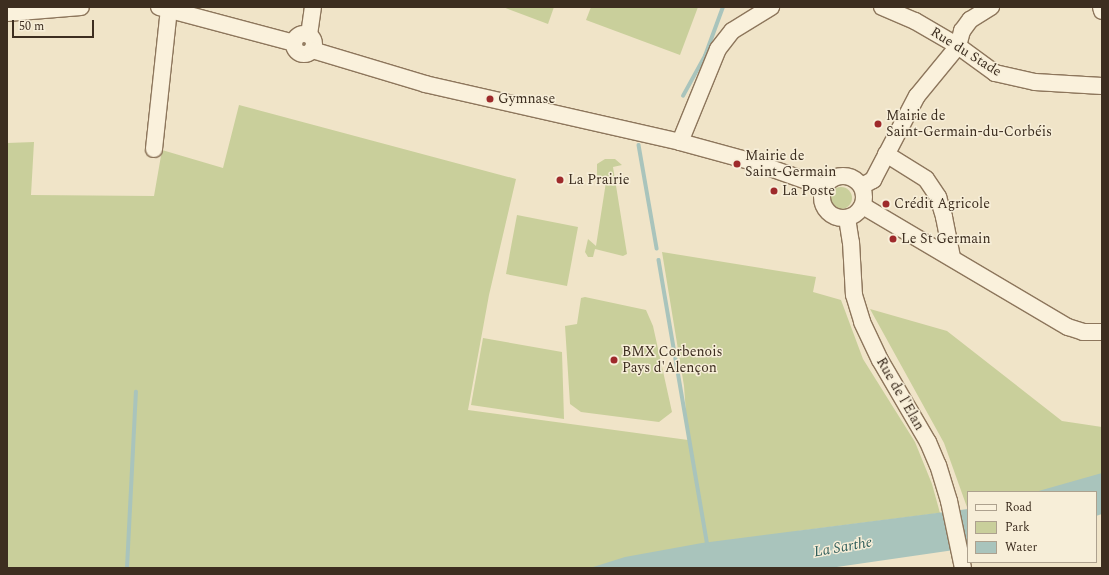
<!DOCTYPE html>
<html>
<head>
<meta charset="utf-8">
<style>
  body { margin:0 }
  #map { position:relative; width:1109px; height:575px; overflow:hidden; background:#f0e4c8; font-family:Spectral,serif }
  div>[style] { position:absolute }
  .green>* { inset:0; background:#c9cf9b }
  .round { border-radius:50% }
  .water>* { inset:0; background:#a9c4bc }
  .stream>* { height:3.5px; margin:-1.75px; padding:0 1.75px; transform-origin:1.75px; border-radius:1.75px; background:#a9c4bc }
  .roads { filter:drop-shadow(1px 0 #8d765c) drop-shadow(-1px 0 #8d765c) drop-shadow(0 1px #8d765c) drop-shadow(0 -1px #8d765c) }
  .minor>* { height:16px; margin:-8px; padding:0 8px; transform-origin:8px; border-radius:8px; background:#faf1dc }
  .minor>.ring { margin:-8px; padding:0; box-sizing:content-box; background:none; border:16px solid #faf1dc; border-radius:50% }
  .dots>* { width:11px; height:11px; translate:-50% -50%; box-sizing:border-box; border:2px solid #f7eed8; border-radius:50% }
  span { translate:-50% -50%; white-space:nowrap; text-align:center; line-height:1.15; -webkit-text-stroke:3px #f7eed8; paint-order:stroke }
  .street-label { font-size:14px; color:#3d2e20 }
  .poi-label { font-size:14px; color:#3d2e20 }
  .left { translate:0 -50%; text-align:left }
  .water-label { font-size:15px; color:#2f5d5a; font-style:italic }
  .frame { position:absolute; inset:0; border:8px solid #3d2e20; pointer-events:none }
  .legend { position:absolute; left:967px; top:491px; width:130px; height:72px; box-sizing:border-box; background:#f7eed8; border:1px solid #ada18e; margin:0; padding:5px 7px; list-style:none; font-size:12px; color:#3d2e20 }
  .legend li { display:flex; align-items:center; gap:8px; height:20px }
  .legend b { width:20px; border:1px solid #ada18e }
  .scale { position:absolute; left:12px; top:20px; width:82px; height:18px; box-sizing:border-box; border:2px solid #3d2e20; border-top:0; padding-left:5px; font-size:12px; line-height:14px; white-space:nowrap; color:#3d2e20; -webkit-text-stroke:3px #f7eed8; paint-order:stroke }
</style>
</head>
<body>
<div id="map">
  <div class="green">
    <i style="clip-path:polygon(503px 7px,554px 7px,548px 24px)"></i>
    <i style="clip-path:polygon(591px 7px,698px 7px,680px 55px,586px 20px)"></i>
    <i style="clip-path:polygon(239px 105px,516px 179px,489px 295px,468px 410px,688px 440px,684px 386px,662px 252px,816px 277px,813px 292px,841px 300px,863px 359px,915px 442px,932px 484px,940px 513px,798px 531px,632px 568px,7px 568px,7px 143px,34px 142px,31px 195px,154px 196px,162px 150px,223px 168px)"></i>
    <i style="clip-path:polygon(605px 159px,615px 159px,622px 165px,613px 167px,627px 254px,623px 256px,595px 249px,593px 257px,588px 257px,585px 252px,588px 239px,596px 246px,606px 182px,597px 175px,597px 164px)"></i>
    <i class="round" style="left:830px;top:187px;width:22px;height:22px"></i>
    <i style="clip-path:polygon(517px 215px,578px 227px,567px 286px,506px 274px)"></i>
    <i style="clip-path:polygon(585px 297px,646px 310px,653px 326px,672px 412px,659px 422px,581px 412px,570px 404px,565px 326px,577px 324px,581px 298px)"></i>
    <i style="clip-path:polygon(870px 309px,947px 331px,1062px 421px,1102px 427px,1102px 479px,1056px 492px,968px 492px,968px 510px,944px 443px)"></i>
    <i style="clip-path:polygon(483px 338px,562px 352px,564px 419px,471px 405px)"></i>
  </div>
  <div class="water">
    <i style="clip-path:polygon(1102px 473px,1102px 514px,1096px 516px,1096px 492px,1035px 492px)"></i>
    <i style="clip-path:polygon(968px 509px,968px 548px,830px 568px,590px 568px,625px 557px,702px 543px)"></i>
  </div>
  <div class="stream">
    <i style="left:683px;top:96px;width:46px;rotate:-61.2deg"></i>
    <i style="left:705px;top:56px;width:52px;rotate:-69.8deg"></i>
    <i style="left:639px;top:145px;width:105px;rotate:80.1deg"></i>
    <i style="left:659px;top:260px;width:290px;rotate:80.3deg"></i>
    <i style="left:127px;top:568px;width:176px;rotate:-87.1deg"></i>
  </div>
  <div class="roads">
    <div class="minor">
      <i style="left:159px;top:7px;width:140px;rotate:14.9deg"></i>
      <i style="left:882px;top:7px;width:36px;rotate:23deg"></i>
      <i style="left:915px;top:21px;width:50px;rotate:30.2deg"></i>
      <i style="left:958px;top:46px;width:46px;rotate:36.1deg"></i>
      <i style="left:995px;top:73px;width:41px;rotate:12.7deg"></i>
      <i style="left:1035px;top:82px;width:67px;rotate:3.4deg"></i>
      <i style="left:1101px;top:7px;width:4px;rotate:76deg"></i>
      <i style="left:7px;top:13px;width:74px;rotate:-4.6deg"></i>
      <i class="ring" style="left:294px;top:34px;width:4px;height:4px"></i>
      <i style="left:309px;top:35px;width:28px;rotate:-82deg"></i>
      <i style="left:312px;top:50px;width:118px;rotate:16.7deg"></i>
      <i style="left:425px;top:84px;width:262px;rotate:12.8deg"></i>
      <i style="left:680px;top:142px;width:76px;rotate:15.3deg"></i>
      <i style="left:753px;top:162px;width:75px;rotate:19.4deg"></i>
      <i style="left:680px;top:142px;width:100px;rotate:-67.8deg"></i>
      <i style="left:718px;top:49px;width:23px;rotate:-52deg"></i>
      <i style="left:732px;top:31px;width:46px;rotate:-31.6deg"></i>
      <i style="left:154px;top:149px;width:141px;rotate:-83.9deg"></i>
      <i style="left:886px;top:154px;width:47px;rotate:32deg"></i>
      <i style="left:926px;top:179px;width:22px;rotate:56deg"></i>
      <i style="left:938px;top:197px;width:21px;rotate:73deg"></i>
      <i style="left:944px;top:217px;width:41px;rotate:78.7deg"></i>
      <i class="ring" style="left:822px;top:176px;width:26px;height:26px"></i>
      <i style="left:862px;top:186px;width:13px;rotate:-29deg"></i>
      <i style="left:873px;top:180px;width:95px;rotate:-62.4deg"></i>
      <i style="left:917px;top:96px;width:65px;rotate:-50.6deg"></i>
      <i style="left:958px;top:46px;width:16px;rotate:-75deg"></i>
      <i style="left:962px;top:31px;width:14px;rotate:-54deg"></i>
      <i style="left:970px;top:20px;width:25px;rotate:-32deg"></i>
      <i style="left:863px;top:206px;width:238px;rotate:30.6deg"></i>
      <i style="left:1068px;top:327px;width:16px;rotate:18deg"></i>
      <i style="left:1083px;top:332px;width:19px"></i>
      <i style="left:847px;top:218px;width:24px;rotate:81deg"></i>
      <i style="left:851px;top:242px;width:53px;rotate:86.8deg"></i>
      <i style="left:854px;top:295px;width:28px;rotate:73deg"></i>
      <i style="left:862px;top:322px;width:42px;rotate:64.7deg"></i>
      <i style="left:880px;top:360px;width:95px;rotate:59.7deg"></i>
      <i style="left:928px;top:442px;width:25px;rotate:67deg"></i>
      <i style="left:938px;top:465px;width:38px;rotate:73deg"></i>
      <i style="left:949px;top:501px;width:68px;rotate:78.2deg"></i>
    </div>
  </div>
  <div class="dots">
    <i style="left:490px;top:99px;background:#9e2a2b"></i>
    <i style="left:878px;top:124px;background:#9e2a2b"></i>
    <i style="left:737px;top:164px;background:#9e2a2b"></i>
    <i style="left:560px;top:180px;background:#9e2a2b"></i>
    <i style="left:774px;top:191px;background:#9e2a2b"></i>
    <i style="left:886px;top:204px;background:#9e2a2b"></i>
    <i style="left:893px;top:239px;background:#9e2a2b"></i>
    <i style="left:614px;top:360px;background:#9e2a2b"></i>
  </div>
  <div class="street-label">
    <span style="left:966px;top:52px;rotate:32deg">Rue du Stade</span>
    <span style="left:900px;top:394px;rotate:60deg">Rue de l'Elan</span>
  </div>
  <div class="poi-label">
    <span class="left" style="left:498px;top:99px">Gymnase</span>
    <span class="left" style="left:886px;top:124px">Mairie de<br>Saint-Germain-du-Corbéis</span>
    <span class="left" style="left:745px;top:164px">Mairie de<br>Saint-Germain</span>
    <span class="left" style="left:568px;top:180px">La Prairie</span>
    <span class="left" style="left:782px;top:191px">La Poste</span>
    <span class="left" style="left:894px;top:204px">Crédit Agricole</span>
    <span class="left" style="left:901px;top:239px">Le St Germain</span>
    <span class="left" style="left:622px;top:360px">BMX Corbenois<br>Pays d'Alençon</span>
  </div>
  <div class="water-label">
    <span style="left:843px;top:547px;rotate:-10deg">La Sarthe</span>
  </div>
  <div class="frame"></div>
  <ul class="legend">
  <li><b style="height:5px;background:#faf1dc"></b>Road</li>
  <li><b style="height:11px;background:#c9cf9b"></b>Park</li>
  <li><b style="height:11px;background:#a9c4bc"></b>Water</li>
  </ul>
  <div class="scale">50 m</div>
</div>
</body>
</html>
